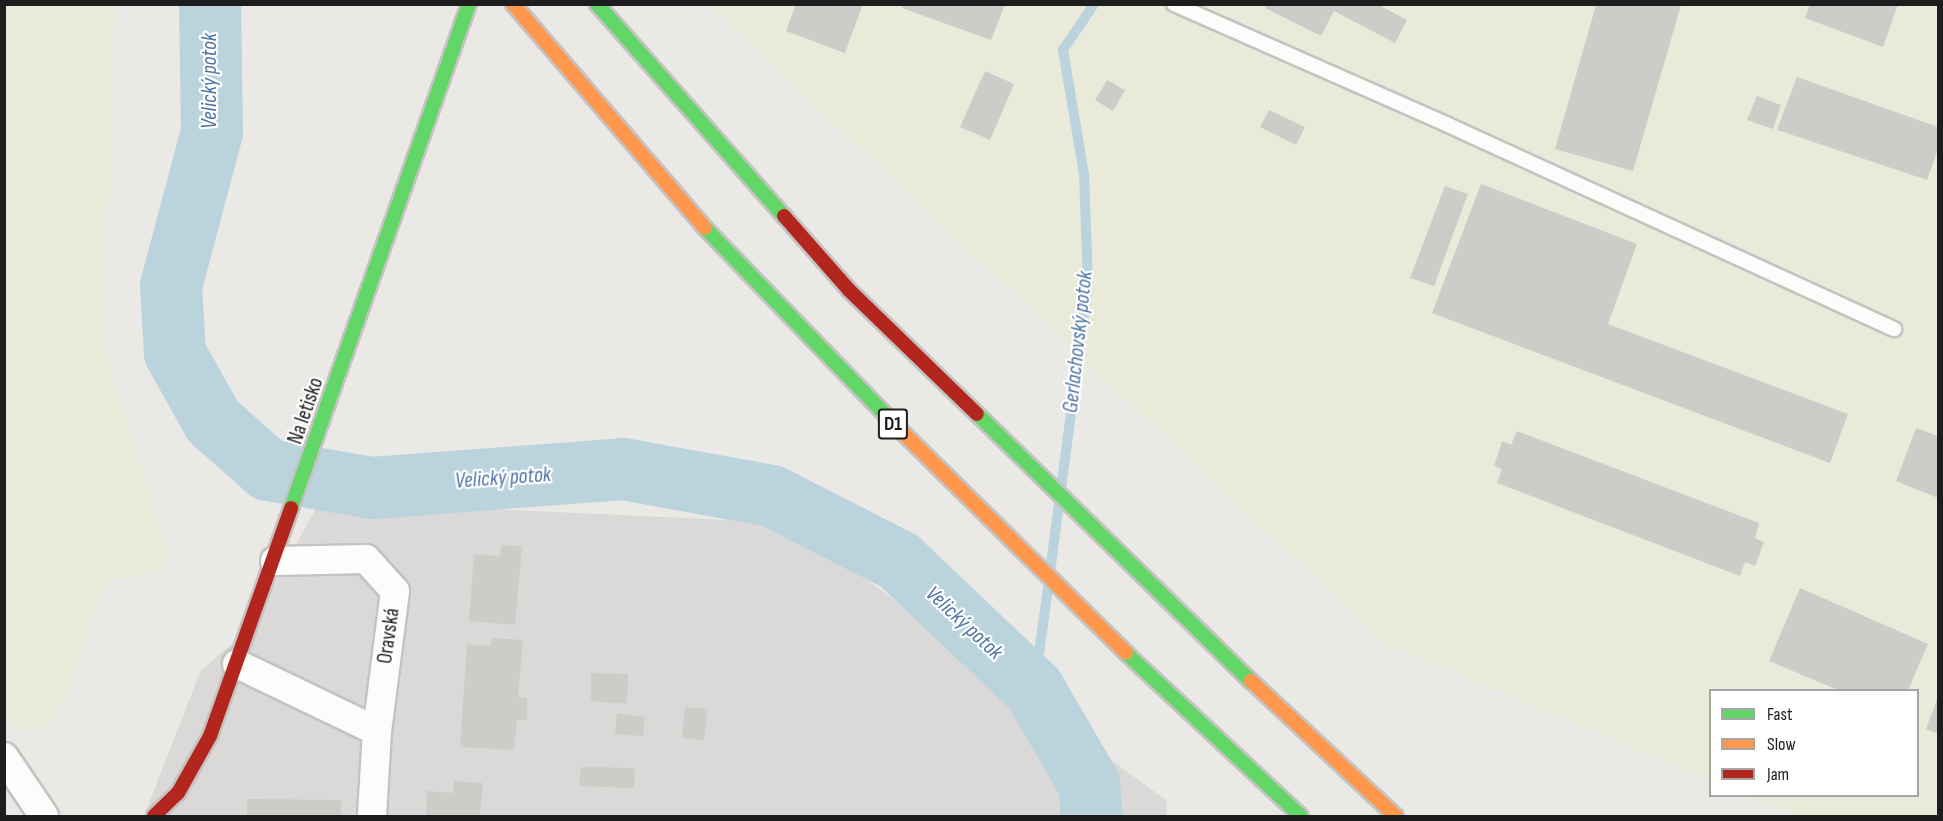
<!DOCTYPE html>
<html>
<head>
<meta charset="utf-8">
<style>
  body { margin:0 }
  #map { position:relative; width:1943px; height:821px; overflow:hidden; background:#ebe9e5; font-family:"Sofia Sans Condensed",sans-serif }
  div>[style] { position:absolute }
  .residential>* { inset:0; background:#dad9d7 }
  .farmland>* { inset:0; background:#e9ead9 }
  .stream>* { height:10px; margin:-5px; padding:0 5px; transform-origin:5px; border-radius:5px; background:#bbd3dc }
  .river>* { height:62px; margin:-31px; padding:0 31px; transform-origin:31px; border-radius:31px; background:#bbd3dc }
  .building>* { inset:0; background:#ceccc8 }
  .roads { filter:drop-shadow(2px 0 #c4c3c1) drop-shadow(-2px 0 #c4c3c1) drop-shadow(0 2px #c4c3c1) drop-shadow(0 -2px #c4c3c1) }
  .lane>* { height:14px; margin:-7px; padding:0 7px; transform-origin:7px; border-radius:7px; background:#fcfcfb }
  .street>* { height:28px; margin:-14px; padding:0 14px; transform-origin:14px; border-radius:14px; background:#fcfcfb }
  .fast>* { height:14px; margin:-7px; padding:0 7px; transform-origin:7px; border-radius:7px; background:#63d668 }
  .slow>* { height:14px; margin:-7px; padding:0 7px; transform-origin:7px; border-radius:7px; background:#ff974d }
  .jam>* { height:14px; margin:-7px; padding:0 7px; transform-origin:7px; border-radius:7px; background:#b3261e }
  span { translate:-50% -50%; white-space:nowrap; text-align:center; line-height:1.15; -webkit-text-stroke:4.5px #fff; paint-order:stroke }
  .shield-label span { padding:2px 4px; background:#fff; border:2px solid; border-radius:4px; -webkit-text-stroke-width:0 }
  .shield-label { font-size:20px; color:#1d1d1d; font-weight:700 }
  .street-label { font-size:21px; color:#1d1d1d }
  .water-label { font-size:22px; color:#5175a5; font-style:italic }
  .frame { position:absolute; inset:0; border:6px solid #1d1d1d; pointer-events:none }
  .legend { position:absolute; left:1709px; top:689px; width:210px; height:108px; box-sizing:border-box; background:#fff; border:2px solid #a5a5a5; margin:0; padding:8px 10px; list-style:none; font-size:18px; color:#1d1d1d }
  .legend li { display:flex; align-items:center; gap:12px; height:30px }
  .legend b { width:30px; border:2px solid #a5a5a5 }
</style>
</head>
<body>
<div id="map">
  <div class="residential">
    <i style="clip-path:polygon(320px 501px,790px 523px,1167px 801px,1166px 816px,144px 816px,201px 670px,249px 630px)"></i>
  </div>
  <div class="farmland">
    <i style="clip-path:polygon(5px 4px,115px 5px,104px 330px,110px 369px,168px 553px,160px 572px,112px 579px,100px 592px,71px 685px,52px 720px,39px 729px,20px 730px,4px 722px)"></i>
    <i style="clip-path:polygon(708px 5px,1938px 5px,1938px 816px,1797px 816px,1747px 796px,1918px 796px,1918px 690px,1710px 690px,1710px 780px,1385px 644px)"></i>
  </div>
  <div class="stream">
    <i style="left:1061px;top:489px;width:207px;rotate:-82.5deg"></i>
    <i style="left:1088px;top:284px;width:110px;rotate:-92.1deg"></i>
    <i style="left:1084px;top:174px;width:126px;rotate:-99.6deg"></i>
    <i style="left:1063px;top:50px;width:55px;rotate:-56deg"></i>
    <i style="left:1050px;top:572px;width:69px;rotate:-82.5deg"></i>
    <i style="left:1034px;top:689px;width:102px;rotate:-82.1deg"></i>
  </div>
  <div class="river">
    <i style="left:210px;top:4px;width:128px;rotate:89.1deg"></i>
    <i style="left:212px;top:132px;width:159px;rotate:104.9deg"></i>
    <i style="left:171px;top:286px;width:67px;rotate:86.6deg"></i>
    <i style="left:175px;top:353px;width:78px;rotate:60.8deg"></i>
    <i style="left:213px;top:421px;width:74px;rotate:41.7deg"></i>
    <i style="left:268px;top:470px;width:106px;rotate:9.8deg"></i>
    <i style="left:372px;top:488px;width:252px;rotate:-4.3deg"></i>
    <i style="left:623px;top:469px;width:151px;rotate:10.3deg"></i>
    <i style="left:772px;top:496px;width:143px;rotate:27.1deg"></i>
    <i style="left:899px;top:561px;width:186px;rotate:43.5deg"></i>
    <i style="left:1034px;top:689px;width:110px;rotate:59.9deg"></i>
    <i style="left:1089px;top:784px;width:32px;rotate:85deg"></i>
  </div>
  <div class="building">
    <i style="clip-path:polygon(796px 4px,863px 4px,845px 53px,786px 31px)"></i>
    <i style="clip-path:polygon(904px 4px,1005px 4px,991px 40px,902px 8px)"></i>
    <i style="clip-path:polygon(1267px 4px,1377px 4px,1407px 20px,1395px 43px,1334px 11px,1321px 36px,1265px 8px)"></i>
    <i style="clip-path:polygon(1810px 4px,1898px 4px,1883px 47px,1805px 18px)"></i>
    <i style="clip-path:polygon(1596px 5px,1681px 5px,1633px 171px,1555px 149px)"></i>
    <i style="clip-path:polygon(985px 71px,1014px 84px,990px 140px,960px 127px)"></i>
    <i style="clip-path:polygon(1797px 77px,1938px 127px,1938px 149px,1927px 180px,1777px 130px)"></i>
    <i style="clip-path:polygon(1107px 80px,1125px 90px,1113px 111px,1095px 100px)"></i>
    <i style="clip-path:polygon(1757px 96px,1781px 105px,1773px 129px,1747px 120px)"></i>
    <i style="clip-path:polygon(1269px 110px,1305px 127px,1296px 145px,1260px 127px)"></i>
    <i style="clip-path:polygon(1481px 184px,1637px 244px,1608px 324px,1848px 414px,1830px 463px,1432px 313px)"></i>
    <i style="clip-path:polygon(1445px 186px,1468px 194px,1434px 286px,1410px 278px)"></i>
    <i style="clip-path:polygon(1916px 428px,1938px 436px,1938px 498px,1896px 481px)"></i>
    <i style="clip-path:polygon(1517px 431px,1759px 523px,1755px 538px,1764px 542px,1755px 566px,1745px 562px,1740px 576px,1497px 483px,1502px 469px,1494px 466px,1502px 441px,1511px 445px)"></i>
    <i style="clip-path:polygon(501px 545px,522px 546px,515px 625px,469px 621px,474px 554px,500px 556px)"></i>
    <i style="clip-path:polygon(1800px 588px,1928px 644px,1908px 690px,1838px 690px,1769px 661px)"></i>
    <i style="clip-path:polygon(492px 638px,523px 640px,518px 697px,527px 698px,527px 720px,517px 720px,514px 750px,460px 747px,467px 644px,491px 646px)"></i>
    <i style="clip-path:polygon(591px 673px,628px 674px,627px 704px,591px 701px)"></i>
    <i style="clip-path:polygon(1938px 697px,1938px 734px,1926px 729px)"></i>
    <i style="clip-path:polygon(685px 707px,708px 709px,704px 740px,682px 738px)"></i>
    <i style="clip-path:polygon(617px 713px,645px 717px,643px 736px,615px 734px)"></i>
    <i style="clip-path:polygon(581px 767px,635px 768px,634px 788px,579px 786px)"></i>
    <i style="clip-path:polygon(454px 781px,483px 783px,480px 816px,426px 816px,427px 791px,453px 793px)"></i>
    <i style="clip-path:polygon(247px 799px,341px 800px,341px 816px,247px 816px)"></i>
  </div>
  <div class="roads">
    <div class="lane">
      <i style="left:1174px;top:4px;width:297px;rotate:23.8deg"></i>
      <i style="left:1446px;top:124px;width:493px;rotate:24.6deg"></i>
    </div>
    <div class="street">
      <i style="left:275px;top:561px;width:91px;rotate:-1.3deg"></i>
      <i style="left:366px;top:559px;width:43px;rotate:47.8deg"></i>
      <i style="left:395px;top:591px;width:141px;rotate:97.3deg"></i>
      <i style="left:377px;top:731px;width:85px;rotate:93.4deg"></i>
      <i style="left:237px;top:664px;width:155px;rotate:25.6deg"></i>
      <i style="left:4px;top:757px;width:71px;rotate:55.9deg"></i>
    </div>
    <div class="fast">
      <i style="left:597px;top:4px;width:283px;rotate:48.6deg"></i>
      <i style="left:705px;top:228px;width:278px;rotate:46deg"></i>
      <i style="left:977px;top:414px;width:383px;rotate:44.3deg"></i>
      <i style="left:291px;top:508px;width:535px;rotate:-70.55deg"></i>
      <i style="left:1126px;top:653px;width:239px;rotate:43deg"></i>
    </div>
    <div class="slow">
      <i style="left:513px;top:4px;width:295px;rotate:49.4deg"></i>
      <i style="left:898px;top:428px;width:320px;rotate:44.6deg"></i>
      <i style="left:1251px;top:681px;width:198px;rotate:43deg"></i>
    </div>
    <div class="jam">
      <i style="left:784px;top:216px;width:98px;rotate:48.7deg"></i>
      <i style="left:849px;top:290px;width:178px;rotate:44.1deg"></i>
      <i style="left:154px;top:816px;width:33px;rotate:-44deg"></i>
      <i style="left:178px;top:793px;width:65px;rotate:-60.7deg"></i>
      <i style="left:210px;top:736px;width:242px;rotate:-70.4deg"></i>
    </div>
  </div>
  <div class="shield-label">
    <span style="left:893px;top:424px">D1</span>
  </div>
  <div class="street-label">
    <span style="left:306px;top:411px;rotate:-71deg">Na letisko</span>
    <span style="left:389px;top:636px;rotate:-82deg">Oravská</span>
  </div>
  <div class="water-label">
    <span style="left:210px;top:81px;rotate:-90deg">Velický potok</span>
    <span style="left:1078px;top:342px;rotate:-84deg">Gerlachovský potok</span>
    <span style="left:503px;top:478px;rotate:-4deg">Velický potok</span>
    <span style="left:964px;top:623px;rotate:43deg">Velický potok</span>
  </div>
  <div class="frame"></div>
  <ul class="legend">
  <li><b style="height:8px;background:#63d668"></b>Fast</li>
  <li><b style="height:8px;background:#ff974d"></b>Slow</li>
  <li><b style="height:8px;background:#b3261e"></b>Jam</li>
  </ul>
</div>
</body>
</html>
